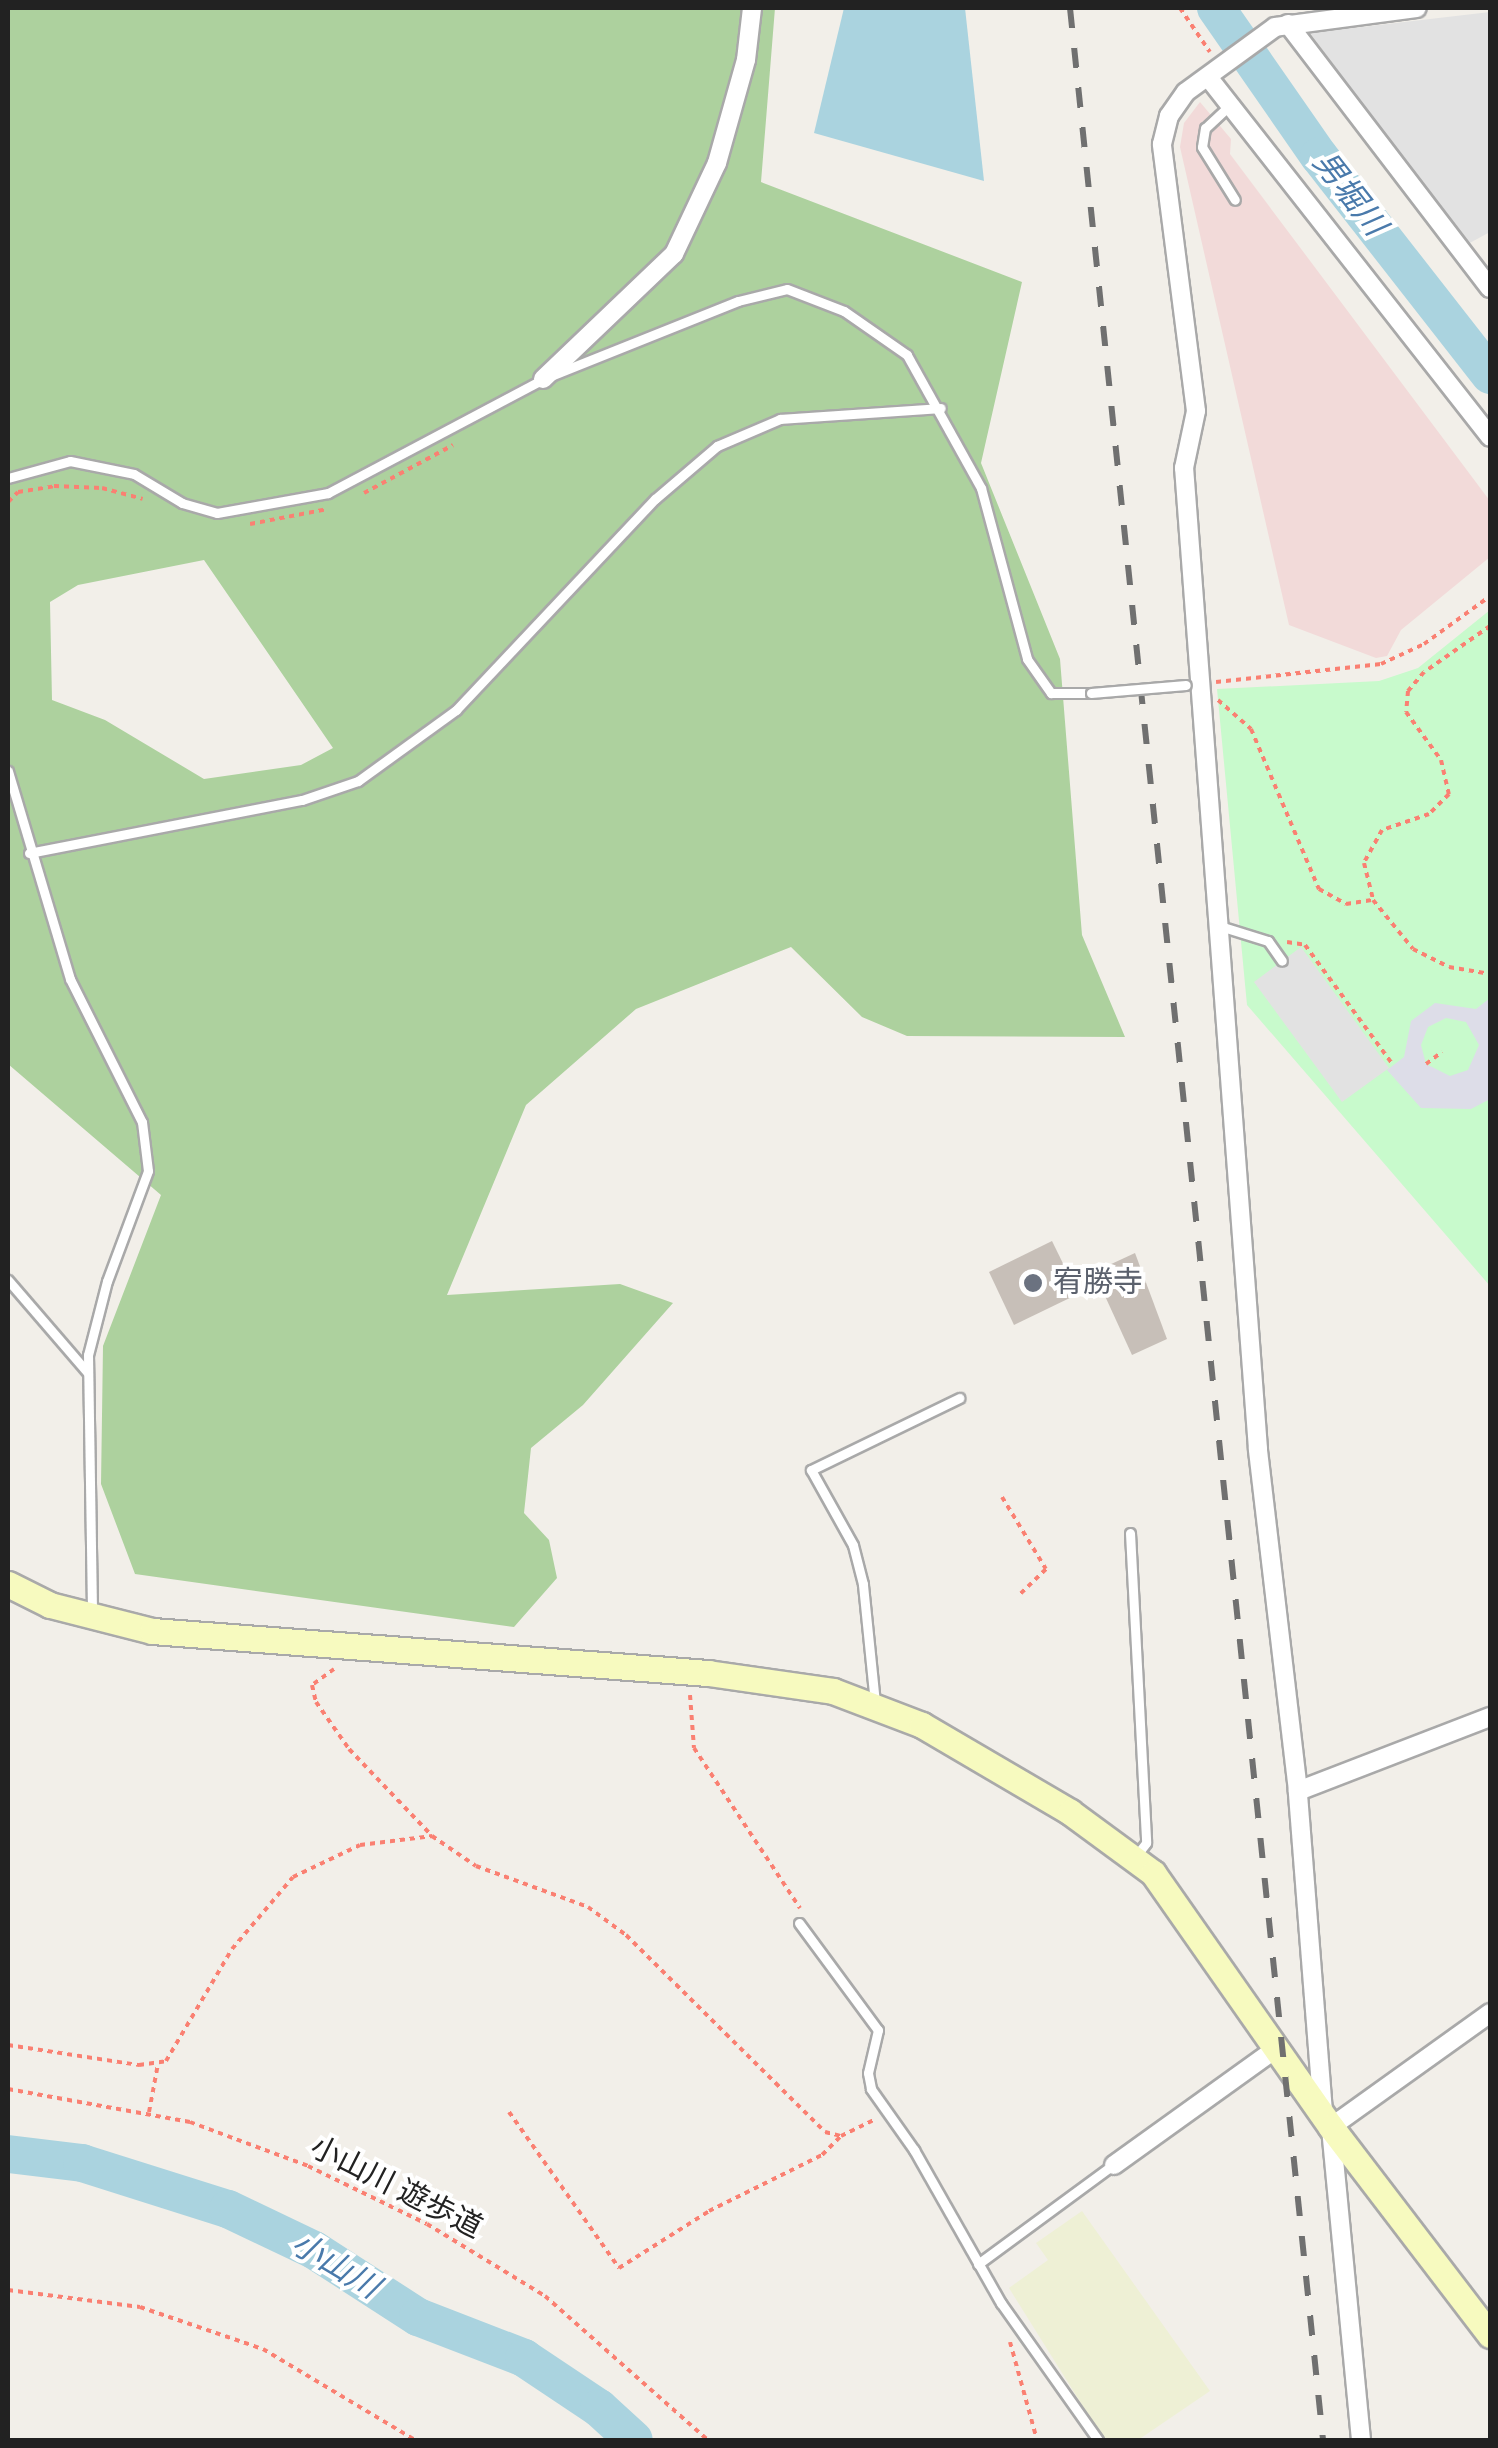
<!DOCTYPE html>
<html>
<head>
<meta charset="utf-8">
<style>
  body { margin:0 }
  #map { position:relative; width:1498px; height:2448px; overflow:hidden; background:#f2efe9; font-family:"Varela Round","Noto Sans JP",sans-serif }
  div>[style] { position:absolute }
  .commercial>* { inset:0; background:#f2dad9 }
  .farmland>* { inset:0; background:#eef0d5 }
  .forest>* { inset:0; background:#add19e }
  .park>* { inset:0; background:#c8facc }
  .parking>* { inset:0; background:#e2e2e2 }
  .plaza>* { inset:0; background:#dddde8 }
  .water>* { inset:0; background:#aad3df }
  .river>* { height:38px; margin:-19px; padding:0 19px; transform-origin:19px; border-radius:19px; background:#aad3df }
  .building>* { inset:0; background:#c7bfb8 }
  .path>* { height:4px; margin-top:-2px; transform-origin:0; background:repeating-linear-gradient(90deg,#fa8072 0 5px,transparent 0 10px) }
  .roads { filter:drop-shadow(2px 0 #a9a9a9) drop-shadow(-2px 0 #a9a9a9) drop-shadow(0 2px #a9a9a9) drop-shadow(0 -2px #a9a9a9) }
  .lane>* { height:9px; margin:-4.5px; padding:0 4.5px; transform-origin:4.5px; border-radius:4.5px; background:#fff }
  .street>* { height:18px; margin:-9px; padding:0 9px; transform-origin:9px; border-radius:9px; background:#fff }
  .secondary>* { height:25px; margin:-12.5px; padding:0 12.5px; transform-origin:12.5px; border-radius:12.5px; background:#f7fabf }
  .rail>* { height:6px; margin-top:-3px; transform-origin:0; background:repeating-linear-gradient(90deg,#707070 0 20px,transparent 0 40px) }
  .bridges { filter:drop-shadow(2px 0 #a9a9a9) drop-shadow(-2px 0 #a9a9a9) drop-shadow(0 2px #a9a9a9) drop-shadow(0 -2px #a9a9a9) }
  .lane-bridge>* { height:9px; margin:-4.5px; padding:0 4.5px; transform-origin:4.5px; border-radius:4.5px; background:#fff }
  .dots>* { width:28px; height:28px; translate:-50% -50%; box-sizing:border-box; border:5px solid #fff; border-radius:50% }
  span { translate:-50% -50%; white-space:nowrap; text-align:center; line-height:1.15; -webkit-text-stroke:8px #fff; paint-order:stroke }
  .worship-label { font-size:30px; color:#5b616d }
  .left { translate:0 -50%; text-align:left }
  .street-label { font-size:30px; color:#222 }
  .water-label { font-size:32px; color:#4a7aab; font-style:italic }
  .frame { position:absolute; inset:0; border:10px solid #222; pointer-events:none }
</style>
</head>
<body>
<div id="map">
  <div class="commercial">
    <i style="clip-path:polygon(1200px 102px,1231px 139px,1230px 154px,1490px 501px,1490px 557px,1401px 630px,1387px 656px,1376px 658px,1289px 625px,1180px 147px,1184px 123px)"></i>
  </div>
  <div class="farmland">
    <i style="clip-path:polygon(1082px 2211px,1210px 2391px,1138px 2440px,1104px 2440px,1009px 2288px,1048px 2260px,1036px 2243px)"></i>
  </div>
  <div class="forest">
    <i style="clip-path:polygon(evenodd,8px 8px,775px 8px,761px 182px,1022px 282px,981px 463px,1060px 659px,1082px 935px,1125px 1037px,907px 1036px,862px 1017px,791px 947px,636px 1009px,526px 1105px,447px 1295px,620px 1284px,673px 1303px,583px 1405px,531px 1448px,524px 1513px,549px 1540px,557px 1578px,514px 1627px,135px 1574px,101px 1484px,103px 1346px,161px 1195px,8px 1064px,8px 8px,204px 560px,333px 748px,301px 765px,204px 779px,105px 720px,52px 700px,50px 602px,78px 585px,204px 560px)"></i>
  </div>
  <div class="park">
    <i style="clip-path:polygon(1490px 610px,1490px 1286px,1247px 1005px,1217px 689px,1379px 681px,1418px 668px)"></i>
  </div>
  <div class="parking">
    <i style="clip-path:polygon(1490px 12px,1490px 232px,1466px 245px,1310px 33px)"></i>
    <i style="clip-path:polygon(1301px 947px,1389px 1068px,1342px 1102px,1254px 982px)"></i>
  </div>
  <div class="plaza">
    <i style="clip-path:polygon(evenodd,1490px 998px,1490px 1099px,1471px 1109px,1421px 1108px,1387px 1070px,1404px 1057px,1411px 1021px,1435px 1003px,1476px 1009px,1490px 998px,1446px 1018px,1466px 1022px,1479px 1045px,1468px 1070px,1450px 1076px,1426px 1064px,1421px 1045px,1428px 1027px,1446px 1018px)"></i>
  </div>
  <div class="water">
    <i style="clip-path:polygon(844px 8px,965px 8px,984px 181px,814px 133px)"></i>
  </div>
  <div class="river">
    <i style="left:1216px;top:8px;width:180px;rotate:55.2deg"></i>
    <i style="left:1319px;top:156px;width:278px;rotate:52deg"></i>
    <i style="left:8px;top:2154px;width:75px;rotate:6.9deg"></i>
    <i style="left:82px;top:2163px;width:153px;rotate:17.5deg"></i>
    <i style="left:228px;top:2209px;width:95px;rotate:25.5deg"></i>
    <i style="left:314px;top:2250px;width:124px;rotate:32.8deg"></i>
    <i style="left:418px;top:2317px;width:114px;rotate:21.1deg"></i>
    <i style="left:524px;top:2358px;width:90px;rotate:33.7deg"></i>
    <i style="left:599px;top:2408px;width:47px;rotate:42.4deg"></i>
  </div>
  <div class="building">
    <i style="clip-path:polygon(1052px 1241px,1078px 1294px,1014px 1325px,989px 1272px)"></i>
    <i style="clip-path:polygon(1135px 1253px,1167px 1339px,1132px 1355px,1094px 1272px)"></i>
  </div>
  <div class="path">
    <i style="left:1180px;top:8px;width:53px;rotate:55.7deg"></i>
    <i style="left:364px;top:493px;width:101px;rotate:-28.3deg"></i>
    <i style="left:8px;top:502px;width:14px;rotate:-45deg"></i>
    <i style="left:18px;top:492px;width:36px;rotate:-9deg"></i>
    <i style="left:54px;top:486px;width:48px;rotate:2.4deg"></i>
    <i style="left:102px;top:488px;width:42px;rotate:15deg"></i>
    <i style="left:250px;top:524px;width:79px;rotate:-10.9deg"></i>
    <i style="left:1490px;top:626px;width:80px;rotate:145.1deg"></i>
    <i style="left:1424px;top:672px;width:25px;rotate:130deg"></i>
    <i style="left:1408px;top:691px;width:21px;rotate:95deg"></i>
    <i style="left:1406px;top:712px;width:59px;rotate:53.9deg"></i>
    <i style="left:1441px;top:760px;width:35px;rotate:77deg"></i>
    <i style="left:1449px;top:794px;width:28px;rotate:135deg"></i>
    <i style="left:1429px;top:814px;width:50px;rotate:161.2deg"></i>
    <i style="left:1382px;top:830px;width:38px;rotate:119deg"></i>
    <i style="left:1364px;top:863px;width:38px;rotate:76deg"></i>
    <i style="left:1373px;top:900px;width:63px;rotate:50.8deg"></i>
    <i style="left:1413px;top:949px;width:40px;rotate:26.6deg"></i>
    <i style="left:1449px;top:967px;width:42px;rotate:9.7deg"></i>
    <i style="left:1216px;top:682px;width:166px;rotate:-6.2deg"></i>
    <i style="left:1381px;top:664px;width:47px;rotate:-24.9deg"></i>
    <i style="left:1424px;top:644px;width:82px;rotate:-36deg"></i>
    <i style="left:1218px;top:700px;width:44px;rotate:41.3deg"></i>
    <i style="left:1251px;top:729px;width:174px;rotate:67deg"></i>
    <i style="left:1319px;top:889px;width:31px;rotate:29deg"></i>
    <i style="left:1346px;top:904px;width:26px;rotate:-9deg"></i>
    <i style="left:1287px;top:942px;width:18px;rotate:9deg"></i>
    <i style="left:1305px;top:945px;width:149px;rotate:53.7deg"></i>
    <i style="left:1426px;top:1064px;width:20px;rotate:-37deg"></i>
    <i style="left:1002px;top:1497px;width:84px;rotate:58.6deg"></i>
    <i style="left:1046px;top:1569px;width:39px;rotate:136deg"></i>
    <i style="left:334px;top:1669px;width:27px;rotate:144deg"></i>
    <i style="left:312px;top:1685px;width:17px;rotate:77deg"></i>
    <i style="left:316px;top:1702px;width:57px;rotate:54.9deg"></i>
    <i style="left:349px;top:1749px;width:120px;rotate:46.3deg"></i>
    <i style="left:432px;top:1836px;width:53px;rotate:34.3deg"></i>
    <i style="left:476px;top:1866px;width:119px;rotate:20.1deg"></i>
    <i style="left:588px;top:1907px;width:47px;rotate:36.4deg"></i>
    <i style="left:626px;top:1935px;width:280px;rotate:44.7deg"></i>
    <i style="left:825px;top:2132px;width:16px;rotate:14deg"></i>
    <i style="left:841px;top:2136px;width:37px;rotate:-26deg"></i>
    <i style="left:690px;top:1695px;width:53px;rotate:85.7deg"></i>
    <i style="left:694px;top:1748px;width:192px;rotate:56.5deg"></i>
    <i style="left:8px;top:2045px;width:133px;rotate:8.7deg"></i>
    <i style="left:139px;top:2065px;width:27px;rotate:-8deg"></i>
    <i style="left:166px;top:2061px;width:130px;rotate:-59.5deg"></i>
    <i style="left:232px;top:1949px;width:94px;rotate:-49.7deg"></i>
    <i style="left:293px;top:1877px;width:74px;rotate:-25.5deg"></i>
    <i style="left:360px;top:1845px;width:73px;rotate:-7.1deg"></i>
    <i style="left:8px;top:2089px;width:185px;rotate:10.3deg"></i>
    <i style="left:190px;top:2122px;width:126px;rotate:20.4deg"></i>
    <i style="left:308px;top:2166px;width:132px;rotate:26deg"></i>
    <i style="left:427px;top:2224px;width:138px;rotate:31.4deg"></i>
    <i style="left:545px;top:2296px;width:217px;rotate:41.5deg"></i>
    <i style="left:149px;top:2112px;width:49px;rotate:-79.4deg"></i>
    <i style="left:509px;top:2112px;width:191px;rotate:54.8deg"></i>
    <i style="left:619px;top:2268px;width:107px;rotate:-32.3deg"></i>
    <i style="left:709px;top:2211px;width:126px;rotate:-26.4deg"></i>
    <i style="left:822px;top:2155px;width:27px;rotate:-45deg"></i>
    <i style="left:8px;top:2290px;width:133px;rotate:7.3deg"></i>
    <i style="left:140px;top:2307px;width:130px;rotate:18.9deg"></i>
    <i style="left:263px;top:2349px;width:177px;rotate:30.9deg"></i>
    <i style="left:1010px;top:2342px;width:102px;rotate:74.6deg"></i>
  </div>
  <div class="roads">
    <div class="lane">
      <i style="left:1230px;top:105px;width:34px;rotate:137deg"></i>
      <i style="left:1205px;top:128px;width:19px;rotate:99deg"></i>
      <i style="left:1202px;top:147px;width:62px;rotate:58.1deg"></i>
      <i style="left:8px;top:478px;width:64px;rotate:-15.3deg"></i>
      <i style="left:70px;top:461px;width:65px;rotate:11.5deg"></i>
      <i style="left:134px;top:474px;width:56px;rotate:31.1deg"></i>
      <i style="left:182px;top:503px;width:36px;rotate:16deg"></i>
      <i style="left:217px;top:513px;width:113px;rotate:-10.2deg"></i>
      <i style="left:328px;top:493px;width:243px;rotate:-27.9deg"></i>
      <i style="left:543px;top:379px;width:210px;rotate:-21.8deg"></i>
      <i style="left:738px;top:301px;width:50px;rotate:-13.8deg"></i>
      <i style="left:787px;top:289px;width:61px;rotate:21.1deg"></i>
      <i style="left:844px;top:311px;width:77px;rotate:34.9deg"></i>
      <i style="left:907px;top:355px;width:152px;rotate:60.9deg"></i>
      <i style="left:981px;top:488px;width:177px;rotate:74.9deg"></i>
      <i style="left:1027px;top:659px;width:42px;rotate:54.8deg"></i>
      <i style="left:1051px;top:693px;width:40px"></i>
      <i style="left:8px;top:771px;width:217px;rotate:73.4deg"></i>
      <i style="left:70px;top:979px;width:160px;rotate:63.3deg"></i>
      <i style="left:142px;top:1122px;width:49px;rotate:83deg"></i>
      <i style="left:148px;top:1171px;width:117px;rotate:110.4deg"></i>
      <i style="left:107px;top:1281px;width:76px;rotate:104.4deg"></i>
      <i style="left:88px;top:1355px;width:256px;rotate:89.1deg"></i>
      <i style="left:29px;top:853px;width:278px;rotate:-11deg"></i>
      <i style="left:302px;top:800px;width:59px;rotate:-18.7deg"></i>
      <i style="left:358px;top:781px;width:121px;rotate:-35.9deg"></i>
      <i style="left:456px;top:710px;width:290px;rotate:-46.7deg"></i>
      <i style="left:655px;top:499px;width:82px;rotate:-40.5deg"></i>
      <i style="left:717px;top:446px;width:69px;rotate:-23.2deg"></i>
      <i style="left:780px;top:419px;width:161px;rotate:-3.9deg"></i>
      <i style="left:1223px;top:927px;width:47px;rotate:17.3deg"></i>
      <i style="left:1268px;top:941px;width:24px;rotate:55deg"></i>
      <i style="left:8px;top:1280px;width:121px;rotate:49.3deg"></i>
      <i style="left:1130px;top:1533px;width:310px;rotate:87deg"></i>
      <i style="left:1146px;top:1843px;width:16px;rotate:128deg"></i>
      <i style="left:875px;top:1703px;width:120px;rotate:-95.8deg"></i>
      <i style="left:863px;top:1584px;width:40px;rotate:-104.4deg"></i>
      <i style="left:853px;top:1545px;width:86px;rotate:-119.2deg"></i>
      <i style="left:811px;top:1470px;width:165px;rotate:-25.9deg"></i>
      <i style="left:799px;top:1923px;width:133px;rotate:53.6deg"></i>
      <i style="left:878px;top:2030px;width:44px;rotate:103.1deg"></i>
      <i style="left:868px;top:2073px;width:16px;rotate:79deg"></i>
      <i style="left:871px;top:2089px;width:75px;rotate:54.8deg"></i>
      <i style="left:914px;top:2150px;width:176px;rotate:60.4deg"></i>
      <i style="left:1001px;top:2303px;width:168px;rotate:54.7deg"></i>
      <i style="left:978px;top:2264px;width:167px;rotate:-36.3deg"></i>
    </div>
    <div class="street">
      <i style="left:1288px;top:24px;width:332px;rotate:52.6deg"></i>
      <i style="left:1208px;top:77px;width:457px;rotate:51.9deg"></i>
      <i style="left:543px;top:379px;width:181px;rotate:-43.7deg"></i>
      <i style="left:674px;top:254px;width:101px;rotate:-64.7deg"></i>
      <i style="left:717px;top:163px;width:107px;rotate:-74.3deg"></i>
      <i style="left:746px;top:60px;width:52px;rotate:-83.4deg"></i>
      <i style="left:1298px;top:1791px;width:206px;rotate:-21.1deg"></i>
      <i style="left:1323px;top:2112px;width:322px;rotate:-94.5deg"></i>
      <i style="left:1298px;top:1791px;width:344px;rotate:-96.7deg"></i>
      <i style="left:1258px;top:1449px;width:984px;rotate:-94.31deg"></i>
      <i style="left:1184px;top:468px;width:58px;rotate:-78.1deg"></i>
      <i style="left:1196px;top:411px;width:269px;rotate:-97.3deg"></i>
      <i style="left:1162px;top:144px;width:29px;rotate:-76deg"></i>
      <i style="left:1169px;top:116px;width:29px;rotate:-55deg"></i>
      <i style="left:1186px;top:92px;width:110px;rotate:-36.1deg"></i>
      <i style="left:1275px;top:27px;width:143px;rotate:-7.6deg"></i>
      <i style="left:1114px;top:2165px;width:201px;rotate:-35.7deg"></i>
      <i style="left:1361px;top:2440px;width:314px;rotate:-95.5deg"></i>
      <i style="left:1331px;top:2127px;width:196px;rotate:-35.6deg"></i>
    </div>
    <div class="secondary">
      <i style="left:8px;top:1584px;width:47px;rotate:26.6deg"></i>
      <i style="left:50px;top:1605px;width:105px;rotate:14.3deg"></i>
      <i style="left:152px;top:1631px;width:558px;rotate:4.32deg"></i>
      <i style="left:708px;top:1673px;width:126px;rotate:8.2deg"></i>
      <i style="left:833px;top:1691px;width:95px;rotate:20.9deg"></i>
      <i style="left:922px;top:1725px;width:172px;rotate:30.4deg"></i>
      <i style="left:1070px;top:1812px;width:103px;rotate:36.3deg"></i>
      <i style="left:1153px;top:1873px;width:310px;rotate:55deg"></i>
      <i style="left:1331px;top:2127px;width:262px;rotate:52.6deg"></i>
    </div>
  </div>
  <div class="rail">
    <i style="left:1070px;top:8px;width:2445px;rotate:84.06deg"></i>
  </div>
  <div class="bridges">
    <div class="lane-bridge">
      <i style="left:1091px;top:693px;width:95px;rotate:-4.8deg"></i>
    </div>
  </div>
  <div class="dots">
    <i style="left:1033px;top:1283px;background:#6b7280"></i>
  </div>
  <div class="worship-label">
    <span class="left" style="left:1053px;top:1283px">宥勝寺</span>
  </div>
  <div class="street-label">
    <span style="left:396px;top:2188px;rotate:27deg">小山川 遊歩道</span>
  </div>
  <div class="water-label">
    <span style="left:1349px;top:194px;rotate:52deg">男堀川</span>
    <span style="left:335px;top:2266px;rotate:31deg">小山川</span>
  </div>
  <div class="frame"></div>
</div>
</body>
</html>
